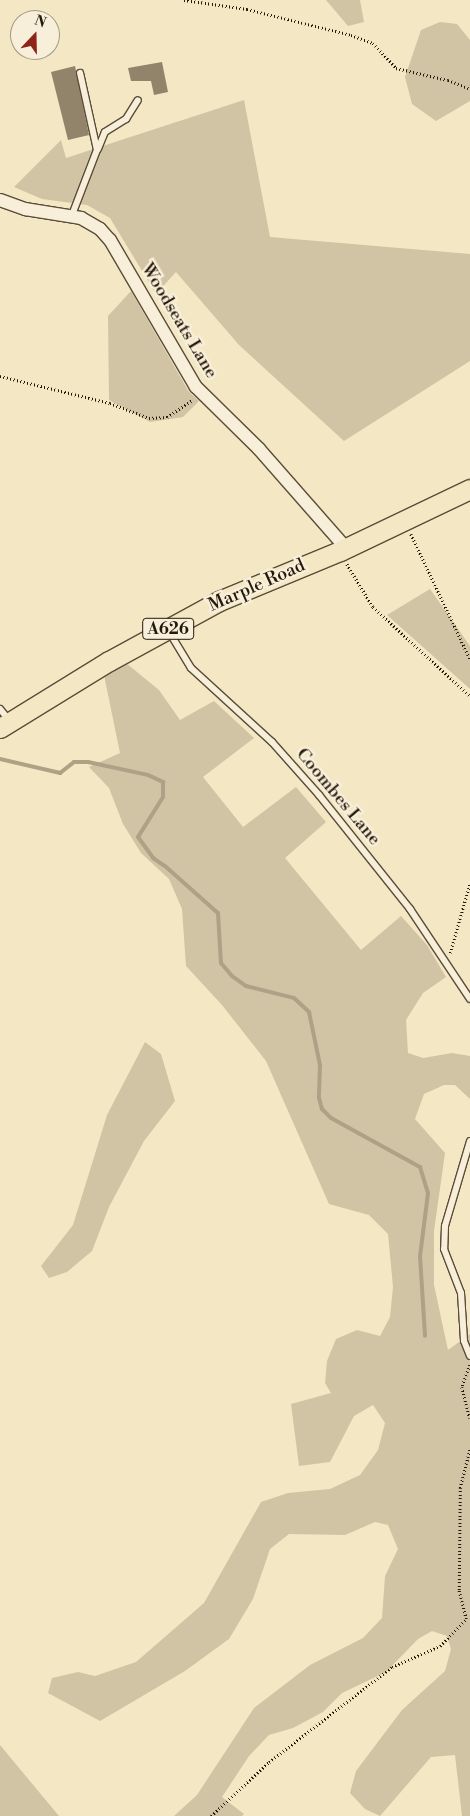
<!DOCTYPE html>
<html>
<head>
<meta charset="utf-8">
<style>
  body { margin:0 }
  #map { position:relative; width:470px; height:1816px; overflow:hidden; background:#f3e7c4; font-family:"Libre Bodoni",serif }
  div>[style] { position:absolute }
  .green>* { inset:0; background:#d0c4a4 }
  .stream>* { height:4px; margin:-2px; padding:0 2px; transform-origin:2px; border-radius:2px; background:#aea185 }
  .building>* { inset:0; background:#91846b }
  .path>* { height:2.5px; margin-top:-1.25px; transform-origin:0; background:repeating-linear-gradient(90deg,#27190a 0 1px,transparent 0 3.5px) }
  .roads { filter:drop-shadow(1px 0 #5a4c38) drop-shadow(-1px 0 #5a4c38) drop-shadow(0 1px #5a4c38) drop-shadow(0 -1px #5a4c38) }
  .service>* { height:6px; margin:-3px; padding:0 3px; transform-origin:3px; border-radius:3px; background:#f7efd9 }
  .minor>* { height:12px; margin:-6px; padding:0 6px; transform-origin:6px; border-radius:6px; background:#f7efd9 }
  .primary>* { height:19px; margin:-9.5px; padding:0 9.5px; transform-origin:9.5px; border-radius:9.5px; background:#f3e7c4 }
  span { translate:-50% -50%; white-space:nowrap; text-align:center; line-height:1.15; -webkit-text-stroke:5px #f7efd9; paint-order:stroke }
  .shield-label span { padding:1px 4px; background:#f7efd9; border:1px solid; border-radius:4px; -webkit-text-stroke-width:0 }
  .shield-label { font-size:16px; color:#27190a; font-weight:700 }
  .street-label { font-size:18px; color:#27190a }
  .north { position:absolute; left:10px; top:10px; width:50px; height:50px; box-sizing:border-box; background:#f7efd9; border:1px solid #a49986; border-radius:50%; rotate:21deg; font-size:14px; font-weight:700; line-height:20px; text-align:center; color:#27190a }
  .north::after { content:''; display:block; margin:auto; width:18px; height:22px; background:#8f2418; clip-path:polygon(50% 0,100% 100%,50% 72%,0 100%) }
</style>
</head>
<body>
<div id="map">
  <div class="green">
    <i style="clip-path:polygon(326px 0,360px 0,364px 22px,348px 26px)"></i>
    <i style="clip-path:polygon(440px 22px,457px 24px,470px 40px,470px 101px,436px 121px,412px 104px,405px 77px,421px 30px)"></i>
    <i style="clip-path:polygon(244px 100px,270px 237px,470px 254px,470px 361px,344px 441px,239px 345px,176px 272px,156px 294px,110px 218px,87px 205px,42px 199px,14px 187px,61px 140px,66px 158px)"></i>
    <i style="clip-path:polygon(131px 291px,189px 392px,199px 401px,183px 417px,150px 422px,109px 400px,108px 316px)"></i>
    <i style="clip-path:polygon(430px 589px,470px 646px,470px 689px,387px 615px)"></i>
    <i style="clip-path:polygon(126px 663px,159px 690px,180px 720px,214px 701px,254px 738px,203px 777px,243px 827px,296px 787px,326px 822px,285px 858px,361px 950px,401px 916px,427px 945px,446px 977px,423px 993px,406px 1020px,408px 1053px,423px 1058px,452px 1053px,470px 1056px,470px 1099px,455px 1085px,444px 1085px,424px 1094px,415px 1119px,445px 1153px,434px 1231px,434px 1285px,448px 1350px,470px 1334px,470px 1816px,462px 1816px,455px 1755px,431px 1757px,380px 1816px,365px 1809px,350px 1793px,356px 1771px,402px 1710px,445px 1671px,451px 1649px,447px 1636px,432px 1631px,418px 1639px,386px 1672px,342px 1693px,323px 1712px,293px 1728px,269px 1735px,249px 1756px,222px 1797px,244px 1814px,242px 1816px,174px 1816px,197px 1795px,254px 1708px,310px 1665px,363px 1638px,382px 1618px,385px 1576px,398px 1549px,388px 1525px,375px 1522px,345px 1535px,289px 1534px,270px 1549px,253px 1599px,229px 1639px,185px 1671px,100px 1721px,48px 1693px,52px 1678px,78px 1672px,95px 1676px,136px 1662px,204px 1603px,261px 1502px,288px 1493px,330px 1489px,360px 1475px,378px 1450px,385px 1423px,373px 1405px,354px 1416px,330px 1462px,299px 1466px,291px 1404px,331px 1393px,325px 1383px,327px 1361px,336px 1339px,357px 1330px,380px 1336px,390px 1317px,393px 1287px,388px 1234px,369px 1215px,329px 1204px,266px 1061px,222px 1005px,186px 966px,182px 909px,169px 879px,141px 853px,123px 824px,109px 788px,89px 767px,120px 753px,104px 675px)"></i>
    <i style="clip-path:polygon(145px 1042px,161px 1054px,175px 1101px,144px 1141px,109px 1207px,92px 1251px,67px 1272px,49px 1278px,41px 1266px,73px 1225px,107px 1115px)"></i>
    <i style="clip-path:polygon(0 1745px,59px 1816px,0 1816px)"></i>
  </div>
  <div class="stream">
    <i style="left:0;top:759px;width:62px;rotate:13.1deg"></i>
    <i style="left:60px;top:773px;width:18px;rotate:-38deg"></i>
    <i style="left:74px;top:762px;width:14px"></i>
    <i style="left:88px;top:762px;width:61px;rotate:12.2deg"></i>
    <i style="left:148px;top:775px;width:17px;rotate:25deg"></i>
    <i style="left:163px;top:782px;width:15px;rotate:90deg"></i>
    <i style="left:163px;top:797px;width:47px;rotate:122deg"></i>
    <i style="left:138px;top:837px;width:26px;rotate:54deg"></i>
    <i style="left:153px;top:858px;width:14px;rotate:34deg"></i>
    <i style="left:165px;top:866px;width:71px;rotate:41.6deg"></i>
    <i style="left:218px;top:913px;width:50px;rotate:86.6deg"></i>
    <i style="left:221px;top:963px;width:17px;rotate:50deg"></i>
    <i style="left:232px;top:976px;width:17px;rotate:36deg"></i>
    <i style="left:246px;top:986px;width:49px;rotate:14deg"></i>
    <i style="left:294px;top:998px;width:21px;rotate:43deg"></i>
    <i style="left:309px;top:1012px;width:54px;rotate:78.3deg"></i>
    <i style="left:320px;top:1065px;width:33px;rotate:92deg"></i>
    <i style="left:319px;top:1098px;width:11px;rotate:75deg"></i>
    <i style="left:322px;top:1109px;width:13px;rotate:45deg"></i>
    <i style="left:331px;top:1118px;width:102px;rotate:28.8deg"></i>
    <i style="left:420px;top:1167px;width:27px;rotate:73deg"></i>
    <i style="left:428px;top:1193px;width:64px;rotate:97.2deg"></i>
    <i style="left:420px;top:1256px;width:80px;rotate:86.4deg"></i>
  </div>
  <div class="building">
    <i style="clip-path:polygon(162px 62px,168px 92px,154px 95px,151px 81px,131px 81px,128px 68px)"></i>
    <i style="clip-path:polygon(75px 66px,89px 135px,68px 140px,51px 72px)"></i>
  </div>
  <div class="path">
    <i style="left:184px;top:0;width:64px;rotate:8.1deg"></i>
    <i style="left:247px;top:9px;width:107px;rotate:14deg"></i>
    <i style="left:351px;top:35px;width:23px;rotate:20deg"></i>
    <i style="left:373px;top:43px;width:34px;rotate:47deg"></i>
    <i style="left:396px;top:68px;width:53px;rotate:13deg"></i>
    <i style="left:448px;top:80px;width:24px;rotate:22deg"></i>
    <i style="left:0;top:376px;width:113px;rotate:13.8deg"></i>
    <i style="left:110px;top:403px;width:42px;rotate:21deg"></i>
    <i style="left:149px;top:418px;width:18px;rotate:-3deg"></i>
    <i style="left:167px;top:417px;width:30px;rotate:-34deg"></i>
    <i style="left:411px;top:534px;width:138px;rotate:64.7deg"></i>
    <i style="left:347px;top:564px;width:50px;rotate:58.8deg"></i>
    <i style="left:373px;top:607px;width:132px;rotate:42.5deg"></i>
    <i style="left:450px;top:953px;width:73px;rotate:-74.1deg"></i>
    <i style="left:470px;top:1365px;width:23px;rotate:110deg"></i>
    <i style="left:462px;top:1387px;width:32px;rotate:76deg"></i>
    <i style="left:211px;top:1816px;width:79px;rotate:-43deg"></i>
    <i style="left:269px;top:1762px;width:155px;rotate:-37.7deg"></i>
    <i style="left:392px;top:1667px;width:52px;rotate:-23.6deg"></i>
    <i style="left:440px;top:1646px;width:37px;rotate:-46deg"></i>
    <i style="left:466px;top:1619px;width:30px;rotate:-104deg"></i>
    <i style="left:459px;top:1590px;width:102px;rotate:-89.4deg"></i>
    <i style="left:460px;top:1488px;width:41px;rotate:-76deg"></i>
  </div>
  <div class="roads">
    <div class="service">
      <i style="left:98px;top:149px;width:18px;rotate:-68deg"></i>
      <i style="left:105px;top:132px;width:25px;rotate:-32deg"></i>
      <i style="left:126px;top:119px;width:22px;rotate:-58deg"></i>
      <i style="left:72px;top:215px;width:70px;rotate:-69deg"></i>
      <i style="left:97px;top:150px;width:79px;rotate:-102.4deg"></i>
      <i style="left:168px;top:630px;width:44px;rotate:58.8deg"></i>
      <i style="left:191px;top:668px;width:110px;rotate:42.4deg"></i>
      <i style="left:272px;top:742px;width:71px;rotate:48.4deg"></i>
      <i style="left:319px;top:795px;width:146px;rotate:51.4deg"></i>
      <i style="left:410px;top:909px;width:108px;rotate:56.3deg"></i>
      <i style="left:0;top:709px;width:14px;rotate:51deg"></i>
      <i style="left:470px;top:1141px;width:89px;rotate:106.4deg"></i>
      <i style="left:445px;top:1226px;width:23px;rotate:92deg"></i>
      <i style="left:444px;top:1249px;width:47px;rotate:68.9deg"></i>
      <i style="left:461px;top:1293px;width:48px;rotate:86.4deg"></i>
      <i style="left:464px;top:1341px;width:16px;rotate:68deg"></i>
    </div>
    <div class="minor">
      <i style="left:0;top:200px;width:27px;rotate:20deg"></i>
      <i style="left:25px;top:209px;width:57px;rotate:9.1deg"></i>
      <i style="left:81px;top:218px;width:22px;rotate:30deg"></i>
      <i style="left:100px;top:229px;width:15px;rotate:48deg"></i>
      <i style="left:110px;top:240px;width:170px;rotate:59.7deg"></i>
      <i style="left:196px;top:387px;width:88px;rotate:44.5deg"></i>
      <i style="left:259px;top:449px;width:132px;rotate:48.7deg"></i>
    </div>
    <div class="primary">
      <i style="left:0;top:728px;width:128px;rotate:-31.6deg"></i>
      <i style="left:109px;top:661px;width:125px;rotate:-28.6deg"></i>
      <i style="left:219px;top:601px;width:131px;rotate:-22.5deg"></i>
      <i style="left:340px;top:551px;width:144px;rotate:-25.5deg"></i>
    </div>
  </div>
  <div class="shield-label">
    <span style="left:168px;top:629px">A626</span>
  </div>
  <div class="street-label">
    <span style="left:179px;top:321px;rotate:59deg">Woodseats Lane</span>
    <span style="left:257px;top:586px;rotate:-24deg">Marple Road</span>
    <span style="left:338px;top:797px;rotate:50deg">Coombes Lane</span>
  </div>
  <div class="north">N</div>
</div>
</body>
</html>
